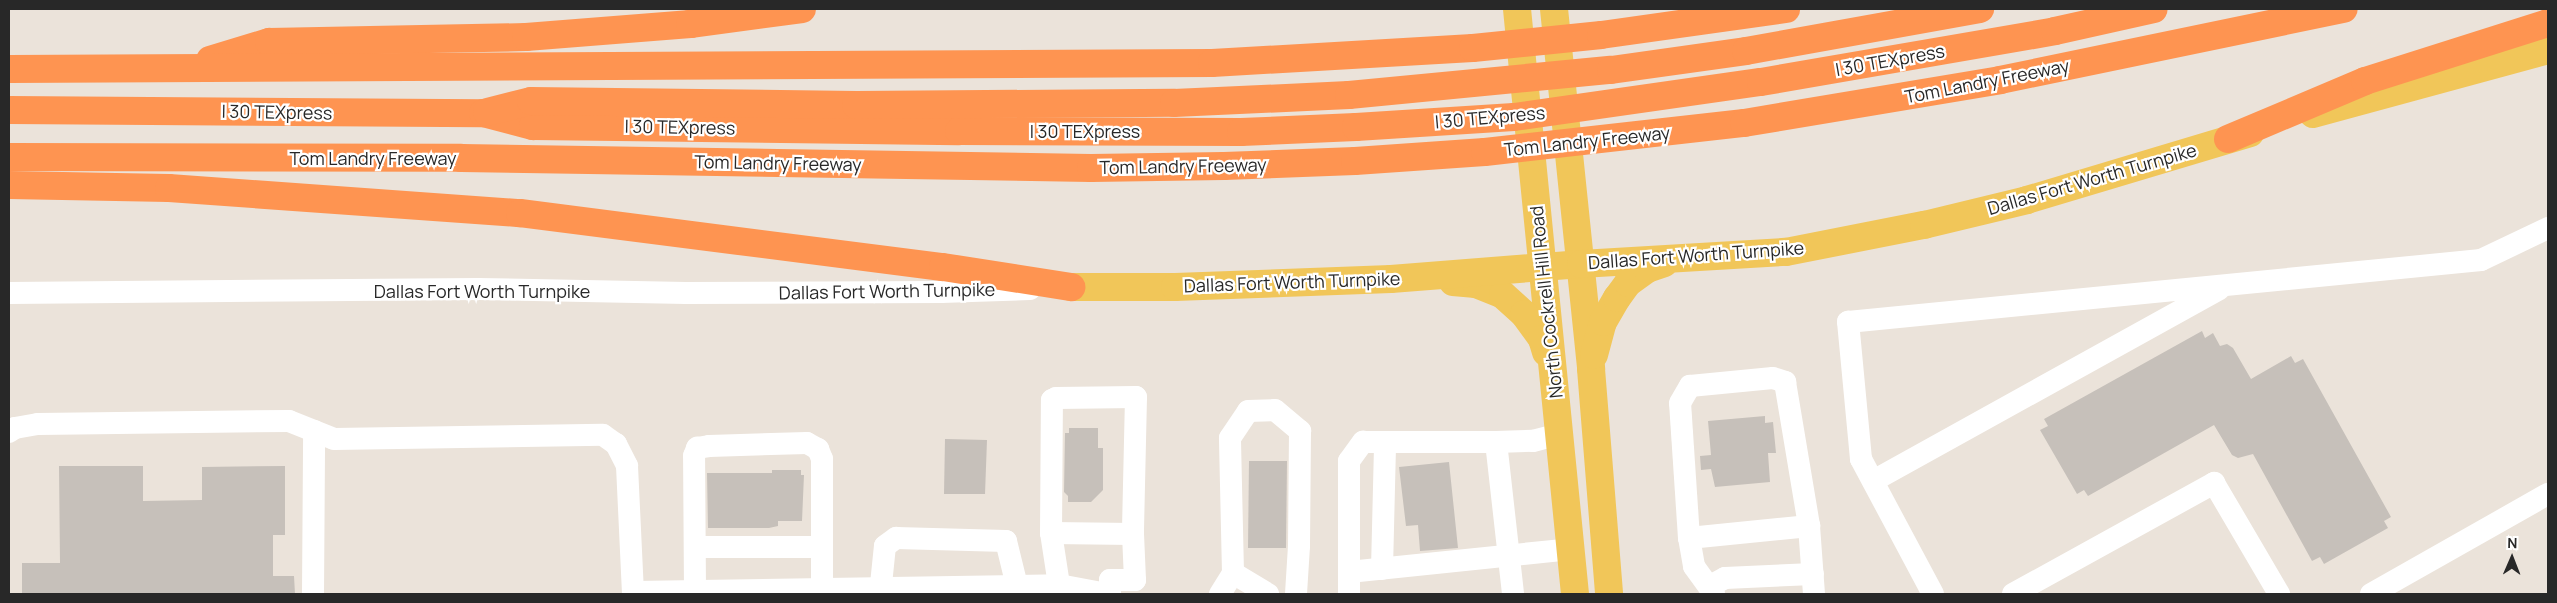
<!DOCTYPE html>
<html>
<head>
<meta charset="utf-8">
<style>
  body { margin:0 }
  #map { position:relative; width:2557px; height:603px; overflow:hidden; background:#ebe3da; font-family:Manrope,sans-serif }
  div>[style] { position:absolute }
  .building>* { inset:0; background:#c6c0ba }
  .minor>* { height:22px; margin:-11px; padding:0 11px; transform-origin:11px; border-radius:11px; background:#fff }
  .major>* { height:28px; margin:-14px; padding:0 14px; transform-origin:14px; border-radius:14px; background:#f1c659 }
  .highway>* { height:28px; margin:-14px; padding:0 14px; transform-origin:14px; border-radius:14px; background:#fe9451 }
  span { translate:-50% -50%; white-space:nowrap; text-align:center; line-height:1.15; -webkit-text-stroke:4.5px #fff; paint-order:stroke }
  .street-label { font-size:18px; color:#282828 }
  .frame { position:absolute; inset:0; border:10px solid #282828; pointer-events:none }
  .north { position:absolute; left:2487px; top:533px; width:50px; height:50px; -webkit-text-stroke:4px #fff; paint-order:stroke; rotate:1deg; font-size:14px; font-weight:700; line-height:20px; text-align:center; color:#282828 }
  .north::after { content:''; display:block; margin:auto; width:18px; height:22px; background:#282828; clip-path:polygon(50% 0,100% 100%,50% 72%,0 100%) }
</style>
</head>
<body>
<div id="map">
  <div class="building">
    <i style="clip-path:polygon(2202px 331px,2205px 338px,2213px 333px,2220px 346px,2227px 344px,2233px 348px,2251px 379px,2291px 356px,2295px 363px,2303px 359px,2391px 517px,2384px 521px,2388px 528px,2324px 564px,2320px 557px,2312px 561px,2253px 454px,2238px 458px,2232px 455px,2214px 425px,2088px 496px,2084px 490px,2077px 494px,2040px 430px,2048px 426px,2044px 419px)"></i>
    <i style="clip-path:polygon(1765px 416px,1765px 423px,1773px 422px,1776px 453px,1768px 453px,1770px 482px,1715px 487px,1711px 469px,1701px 470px,1700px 456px,1711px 455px,1708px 421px)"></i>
    <i style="clip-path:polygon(1069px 428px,1098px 428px,1098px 448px,1103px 448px,1103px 490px,1091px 502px,1068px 502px,1068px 496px,1064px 492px,1065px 433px,1069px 433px)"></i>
    <i style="clip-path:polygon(945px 439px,987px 440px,985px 494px,944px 494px)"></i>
    <i style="clip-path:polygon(1249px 461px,1287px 461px,1286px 548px,1248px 548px)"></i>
    <i style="clip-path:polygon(1449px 462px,1458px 548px,1420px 551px,1418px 525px,1406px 526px,1399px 467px)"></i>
    <i style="clip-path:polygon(59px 466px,143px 466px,143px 501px,202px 500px,202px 467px,285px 466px,285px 535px,273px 535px,273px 576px,294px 576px,295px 594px,22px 594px,22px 563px,60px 563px)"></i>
    <i style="clip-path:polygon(772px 470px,801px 470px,801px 475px,804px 475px,802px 521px,778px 521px,778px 526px,769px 528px,708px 528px,707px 473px,772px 473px)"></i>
  </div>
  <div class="minor">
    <i style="left:9px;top:293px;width:469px;rotate:-0.5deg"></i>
    <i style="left:478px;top:289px;width:208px;rotate:1.1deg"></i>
    <i style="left:686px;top:293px;width:255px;rotate:-0.2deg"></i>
    <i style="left:941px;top:292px;width:89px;rotate:-1.9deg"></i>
    <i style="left:9px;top:432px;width:7px;rotate:-34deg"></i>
    <i style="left:15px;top:428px;width:23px;rotate:-10deg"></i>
    <i style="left:38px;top:424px;width:251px;rotate:-0.7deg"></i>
    <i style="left:289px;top:421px;width:48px;rotate:21.8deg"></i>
    <i style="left:334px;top:439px;width:269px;rotate:-0.9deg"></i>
    <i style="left:603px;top:435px;width:16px;rotate:35deg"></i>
    <i style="left:616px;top:444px;width:25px;rotate:63deg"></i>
    <i style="left:627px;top:466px;width:128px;rotate:87.3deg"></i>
    <i style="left:1496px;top:442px;width:153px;rotate:83.6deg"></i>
    <i style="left:1873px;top:481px;width:396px;rotate:-29deg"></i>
    <i style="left:1051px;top:533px;width:133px;rotate:-89.6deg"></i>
    <i style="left:1052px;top:400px;width:4px;rotate:-27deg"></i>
    <i style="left:1056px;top:398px;width:80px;rotate:-0.7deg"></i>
    <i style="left:1136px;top:397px;width:137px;rotate:91.3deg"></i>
    <i style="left:1689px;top:538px;width:121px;rotate:-5.7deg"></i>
    <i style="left:695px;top:547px;width:126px"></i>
    <i style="left:1382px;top:569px;width:127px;rotate:-88.6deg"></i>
    <i style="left:1349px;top:572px;width:223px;rotate:-5.9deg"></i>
    <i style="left:1233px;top:573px;width:41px;rotate:31deg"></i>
    <i style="left:1059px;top:585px;width:53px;rotate:-98.7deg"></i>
    <i style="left:1051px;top:533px;width:82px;rotate:0.7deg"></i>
    <i style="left:1133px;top:534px;width:46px;rotate:87.5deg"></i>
    <i style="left:1135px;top:580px;width:25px;rotate:180deg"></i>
    <i style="left:1110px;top:580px;width:14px;rotate:90deg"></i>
    <i style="left:1710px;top:586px;width:17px;rotate:-28deg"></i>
    <i style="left:1725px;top:578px;width:88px;rotate:-2.6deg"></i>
    <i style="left:695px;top:591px;width:135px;rotate:-90.4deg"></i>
    <i style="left:694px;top:456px;width:9px;rotate:-69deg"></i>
    <i style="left:697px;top:448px;width:12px;rotate:-9deg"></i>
    <i style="left:709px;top:446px;width:98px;rotate:-1.8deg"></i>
    <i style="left:807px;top:443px;width:13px;rotate:29deg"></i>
    <i style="left:818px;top:449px;width:11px;rotate:68deg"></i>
    <i style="left:822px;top:459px;width:130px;rotate:90deg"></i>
    <i style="left:634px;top:592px;width:425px;rotate:-0.9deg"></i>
    <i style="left:1059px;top:585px;width:49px;rotate:10.6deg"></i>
    <i style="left:313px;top:594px;width:163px;rotate:-89.6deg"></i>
    <i style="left:880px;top:594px;width:48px;rotate:-84.1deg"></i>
    <i style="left:885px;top:546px;width:14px;rotate:-36deg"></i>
    <i style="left:896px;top:538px;width:110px;rotate:1.6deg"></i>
    <i style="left:1006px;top:541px;width:46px;rotate:76.3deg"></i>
    <i style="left:1220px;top:594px;width:25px;rotate:-58deg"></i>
    <i style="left:1233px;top:573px;width:135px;rotate:-91.3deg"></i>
    <i style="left:1230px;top:438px;width:32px;rotate:-56deg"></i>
    <i style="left:1248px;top:411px;width:27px;rotate:-2deg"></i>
    <i style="left:1275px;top:410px;width:33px;rotate:40deg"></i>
    <i style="left:1300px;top:431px;width:115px;rotate:90.5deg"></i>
    <i style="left:1299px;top:546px;width:48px;rotate:93.6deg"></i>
    <i style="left:1349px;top:594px;width:133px;rotate:-90deg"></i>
    <i style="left:1349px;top:461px;width:24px;rotate:-54deg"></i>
    <i style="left:1363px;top:442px;width:133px"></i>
    <i style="left:1496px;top:442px;width:37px;rotate:-2deg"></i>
    <i style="left:1533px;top:441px;width:27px;rotate:-15deg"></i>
    <i style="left:1714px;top:594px;width:34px;rotate:-126deg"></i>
    <i style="left:1694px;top:566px;width:28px;rotate:-100deg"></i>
    <i style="left:1689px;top:538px;width:135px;rotate:-93.8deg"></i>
    <i style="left:1680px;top:403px;width:20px;rotate:-60deg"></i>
    <i style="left:1690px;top:386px;width:83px;rotate:-5.5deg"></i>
    <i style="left:1773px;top:378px;width:13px;rotate:18deg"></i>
    <i style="left:1785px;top:382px;width:146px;rotate:80.5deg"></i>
    <i style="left:1809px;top:526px;width:68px;rotate:85.8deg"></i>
    <i style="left:1933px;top:594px;width:153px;rotate:-118.1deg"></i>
    <i style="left:1861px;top:459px;width:138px;rotate:-95.4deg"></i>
    <i style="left:1848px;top:322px;width:636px;rotate:-5.59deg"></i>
    <i style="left:2481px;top:260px;width:74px;rotate:-25.5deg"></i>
    <i style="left:2013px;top:594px;width:230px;rotate:-28.9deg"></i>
    <i style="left:2214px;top:483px;width:129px;rotate:59.6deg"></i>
    <i style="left:2371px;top:594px;width:203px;rotate:-29.5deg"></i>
  </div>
  <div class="major">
    <i style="left:1517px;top:9px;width:588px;rotate:84.34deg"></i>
    <i style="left:1554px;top:9px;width:362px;rotate:84.1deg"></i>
    <i style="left:1591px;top:369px;width:226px;rotate:85.4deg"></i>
    <i style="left:2313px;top:114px;width:244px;rotate:-15.2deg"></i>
    <i style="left:1453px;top:282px;width:23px;rotate:5deg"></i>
    <i style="left:1476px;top:284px;width:29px;rotate:22deg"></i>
    <i style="left:1503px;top:295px;width:28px;rotate:42deg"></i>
    <i style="left:1524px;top:314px;width:31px;rotate:54deg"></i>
    <i style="left:1542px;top:339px;width:14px;rotate:73deg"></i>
    <i style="left:1071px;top:287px;width:104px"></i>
    <i style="left:1175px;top:287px;width:216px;rotate:-2.1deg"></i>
    <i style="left:1391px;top:279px;width:191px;rotate:-4.5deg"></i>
    <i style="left:1581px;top:264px;width:205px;rotate:-3.4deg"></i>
    <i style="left:1786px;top:252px;width:141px;rotate:-11.1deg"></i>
    <i style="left:1924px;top:225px;width:106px;rotate:-13.6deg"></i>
    <i style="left:2027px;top:200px;width:233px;rotate:-16.7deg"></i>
    <i style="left:1594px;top:355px;width:34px;rotate:-75deg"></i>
    <i style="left:1603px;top:322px;width:28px;rotate:-60deg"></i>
    <i style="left:1617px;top:298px;width:19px;rotate:-54deg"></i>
    <i style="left:1628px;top:283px;width:24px;rotate:-36deg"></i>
    <i style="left:1647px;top:269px;width:18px;rotate:-19deg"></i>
  </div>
  <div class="highway">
    <i style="left:210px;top:60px;width:62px;rotate:-17deg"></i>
    <i style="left:269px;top:42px;width:257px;rotate:-1.1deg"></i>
    <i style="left:526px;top:37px;width:165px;rotate:-4.5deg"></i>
    <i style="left:690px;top:24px;width:113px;rotate:-7.6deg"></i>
    <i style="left:9px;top:69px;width:1203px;rotate:-0.29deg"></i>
    <i style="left:1212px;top:63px;width:261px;rotate:-3.3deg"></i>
    <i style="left:1473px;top:48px;width:129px;rotate:-5.8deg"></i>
    <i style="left:1601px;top:35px;width:187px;rotate:-8deg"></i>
    <i style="left:9px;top:110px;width:474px;rotate:0.4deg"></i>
    <i style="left:483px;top:113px;width:52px;rotate:14.6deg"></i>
    <i style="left:533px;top:126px;width:426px;rotate:0.7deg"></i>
    <i style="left:959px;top:131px;width:282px;rotate:0.2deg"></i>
    <i style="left:1241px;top:132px;width:115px;rotate:-2.5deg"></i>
    <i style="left:1356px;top:127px;width:158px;rotate:-3.6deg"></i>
    <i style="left:1514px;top:117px;width:249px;rotate:-8.1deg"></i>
    <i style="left:1761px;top:82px;width:298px;rotate:-9.8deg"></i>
    <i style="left:2055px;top:31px;width:101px;rotate:-12.5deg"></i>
    <i style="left:487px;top:112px;width:45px;rotate:-14deg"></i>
    <i style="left:531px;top:101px;width:325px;rotate:0.7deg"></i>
    <i style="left:856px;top:105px;width:318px;rotate:-0.4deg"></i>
    <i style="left:1174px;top:103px;width:175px;rotate:-2.6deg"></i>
    <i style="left:1349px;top:95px;width:263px;rotate:-5.5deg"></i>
    <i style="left:1611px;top:70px;width:136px;rotate:-8deg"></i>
    <i style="left:1746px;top:51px;width:238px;rotate:-10.2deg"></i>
    <i style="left:2228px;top:139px;width:149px;rotate:-22.9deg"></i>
    <i style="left:2365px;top:81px;width:192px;rotate:-17.6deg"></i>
    <i style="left:9px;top:157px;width:452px;rotate:0.1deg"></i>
    <i style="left:461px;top:158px;width:630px;rotate:0.91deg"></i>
    <i style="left:1091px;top:168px;width:133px;rotate:-0.9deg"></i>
    <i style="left:1224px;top:166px;width:131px;rotate:-2.2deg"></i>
    <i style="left:1355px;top:161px;width:130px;rotate:-4deg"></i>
    <i style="left:1485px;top:152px;width:261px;rotate:-6.4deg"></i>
    <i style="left:1744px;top:123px;width:260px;rotate:-9.5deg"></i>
    <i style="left:2000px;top:80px;width:351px;rotate:-11.7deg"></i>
    <i style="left:9px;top:185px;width:160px;rotate:1.1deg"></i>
    <i style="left:169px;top:188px;width:352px;rotate:4.1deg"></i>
    <i style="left:520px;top:213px;width:426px;rotate:7.3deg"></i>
    <i style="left:943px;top:267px;width:130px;rotate:8.9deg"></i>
  </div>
  <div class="street-label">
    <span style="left:1890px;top:60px;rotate:-10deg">I 30 TEXpress</span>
    <span style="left:1987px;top:81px;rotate:-11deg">Tom Landry Freeway</span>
    <span style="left:277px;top:112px;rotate:1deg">I 30 TEXpress</span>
    <span style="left:1490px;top:117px;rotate:-5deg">I 30 TEXpress</span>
    <span style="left:680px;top:127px;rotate:1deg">I 30 TEXpress</span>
    <span style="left:1085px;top:131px">I 30 TEXpress</span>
    <span style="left:1587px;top:141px;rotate:-6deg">Tom Landry Freeway</span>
    <span style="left:373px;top:158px">Tom Landry Freeway</span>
    <span style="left:778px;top:163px;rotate:1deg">Tom Landry Freeway</span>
    <span style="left:1183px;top:166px;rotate:-1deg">Tom Landry Freeway</span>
    <span style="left:2092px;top:179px;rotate:-16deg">Dallas Fort Worth Turnpike</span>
    <span style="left:1696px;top:255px;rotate:-4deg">Dallas Fort Worth Turnpike</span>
    <span style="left:1292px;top:282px;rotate:-2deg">Dallas Fort Worth Turnpike</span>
    <span style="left:482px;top:291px">Dallas Fort Worth Turnpike</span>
    <span style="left:887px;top:291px;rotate:-1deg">Dallas Fort Worth Turnpike</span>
    <span style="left:1546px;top:302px;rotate:-96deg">North Cockrell Hill Road</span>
  </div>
  <div class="frame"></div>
  <div class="north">N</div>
</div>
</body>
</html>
